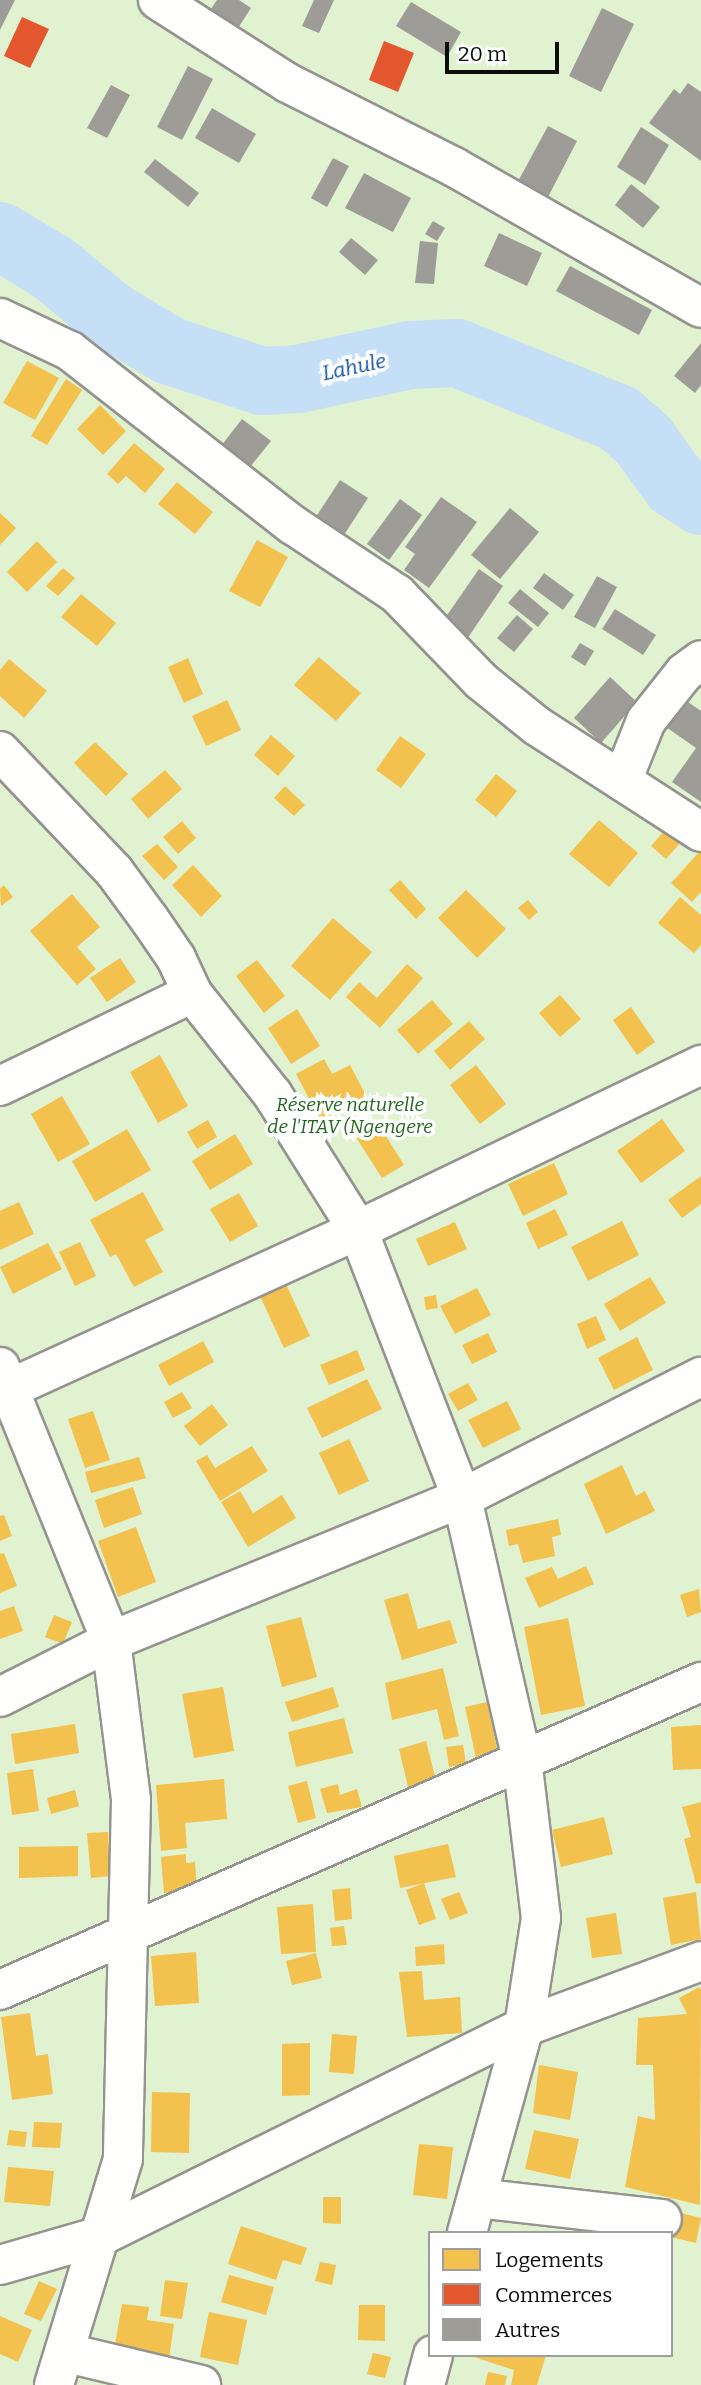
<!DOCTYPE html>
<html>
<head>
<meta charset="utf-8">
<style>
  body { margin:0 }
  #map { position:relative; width:701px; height:2385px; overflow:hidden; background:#fbfaf0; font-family:Bitter,serif }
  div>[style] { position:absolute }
  .green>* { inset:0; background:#e0f2cf }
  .homes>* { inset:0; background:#f2c14e }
  .shops>* { inset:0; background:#e4572e }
  .river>* { height:68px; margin:-34px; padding:0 34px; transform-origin:34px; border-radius:34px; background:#c5dff6 }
  .building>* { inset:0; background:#9e9c96 }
  .roads { filter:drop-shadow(2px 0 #94938f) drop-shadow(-2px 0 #94938f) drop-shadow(0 2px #94938f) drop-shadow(0 -2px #94938f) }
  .minor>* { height:38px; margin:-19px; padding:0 19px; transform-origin:19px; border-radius:19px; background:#fefefd }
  span { translate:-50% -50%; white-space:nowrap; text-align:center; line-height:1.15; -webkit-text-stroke:7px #fff; paint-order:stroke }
  .park-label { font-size:19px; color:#21671a; font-style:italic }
  .water-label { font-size:21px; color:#1051a3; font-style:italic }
  .legend { position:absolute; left:428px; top:2231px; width:245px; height:126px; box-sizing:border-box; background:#fff; border:2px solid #9e9e9e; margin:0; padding:9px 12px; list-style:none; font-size:21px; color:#0c0c0c }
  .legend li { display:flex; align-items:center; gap:14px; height:35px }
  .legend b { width:35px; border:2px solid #9e9e9e }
  .scale { position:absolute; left:445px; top:42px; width:114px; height:32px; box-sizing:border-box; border:4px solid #0c0c0c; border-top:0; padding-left:9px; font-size:21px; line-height:24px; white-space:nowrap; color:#0c0c0c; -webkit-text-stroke:5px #fff; paint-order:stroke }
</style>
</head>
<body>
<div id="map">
  <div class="green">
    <i style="clip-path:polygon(evenodd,0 0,701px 0,701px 2385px,0 2385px,0 0,430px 2233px,671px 2233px,671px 2355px,430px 2355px,430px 2233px)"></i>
  </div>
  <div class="homes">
    <i style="clip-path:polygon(27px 361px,59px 378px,35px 420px,3px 403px)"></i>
    <i style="clip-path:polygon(66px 379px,82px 390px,47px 445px,31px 436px)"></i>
    <i style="clip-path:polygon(100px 405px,126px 431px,103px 455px,77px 429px)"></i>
    <i style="clip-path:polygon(134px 443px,165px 469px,145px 493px,126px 476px,118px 484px,107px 474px)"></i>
    <i style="clip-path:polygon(177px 482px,213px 512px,195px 534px,158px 504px)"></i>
    <i style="clip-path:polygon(0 513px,16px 528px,0 545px)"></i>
    <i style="clip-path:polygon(257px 540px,288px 557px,260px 607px,229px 591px)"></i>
    <i style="clip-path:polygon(37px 541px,57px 562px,27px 592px,7px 572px)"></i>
    <i style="clip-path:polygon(63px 568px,75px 578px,58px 596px,46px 586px)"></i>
    <i style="clip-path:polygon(81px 594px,116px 623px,97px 646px,61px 617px)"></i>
    <i style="clip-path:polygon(319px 657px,361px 693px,336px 721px,294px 685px)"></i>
    <i style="clip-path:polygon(188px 658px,203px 694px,184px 703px,168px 667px)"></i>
    <i style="clip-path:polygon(9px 659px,47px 691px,24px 718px,0 696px,0 670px)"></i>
    <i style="clip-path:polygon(227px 700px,241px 730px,206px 746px,192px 716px)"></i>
    <i style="clip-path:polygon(271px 735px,295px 756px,278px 776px,254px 755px)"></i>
    <i style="clip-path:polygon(400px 736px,426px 754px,401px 788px,376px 770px)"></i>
    <i style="clip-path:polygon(95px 742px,128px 774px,106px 796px,74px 763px)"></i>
    <i style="clip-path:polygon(165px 770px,182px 789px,148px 819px,131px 799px)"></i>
    <i style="clip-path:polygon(496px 774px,517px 791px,496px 817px,475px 800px)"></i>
    <i style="clip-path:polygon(285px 786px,305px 805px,294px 816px,274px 798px)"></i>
    <i style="clip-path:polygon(599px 820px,638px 853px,609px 887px,569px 854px)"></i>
    <i style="clip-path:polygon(182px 821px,196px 838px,178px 854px,163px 837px)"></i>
    <i style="clip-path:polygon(665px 830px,680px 843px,666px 859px,651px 846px)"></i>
    <i style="clip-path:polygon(157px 844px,178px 867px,164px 880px,142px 856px)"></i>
    <i style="clip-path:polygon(701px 850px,701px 892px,692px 902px,671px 883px)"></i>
    <i style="clip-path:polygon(193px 865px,222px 896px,201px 917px,172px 885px)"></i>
    <i style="clip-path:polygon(400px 880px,426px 909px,416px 919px,389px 890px)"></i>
    <i style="clip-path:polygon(4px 885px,13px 897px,1px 906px,0 889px)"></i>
    <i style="clip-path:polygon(466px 890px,506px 929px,477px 958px,438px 918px)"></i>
    <i style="clip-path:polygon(72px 894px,100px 927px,77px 947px,96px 969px,77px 985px,30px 931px)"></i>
    <i style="clip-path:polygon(680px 897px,701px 915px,701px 945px,694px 953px,658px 923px)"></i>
    <i style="clip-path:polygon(528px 900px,538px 912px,529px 920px,518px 908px)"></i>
    <i style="clip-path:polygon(333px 918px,372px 952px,330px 1000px,291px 966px)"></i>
    <i style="clip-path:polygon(120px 958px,136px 982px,107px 1002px,90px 978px)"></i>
    <i style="clip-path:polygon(257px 960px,285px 996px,264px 1013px,236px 976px)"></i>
    <i style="clip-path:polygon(407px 964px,423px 978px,380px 1028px,346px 997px,359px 982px,377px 998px)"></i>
    <i style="clip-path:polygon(560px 995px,581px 1019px,560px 1037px,539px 1013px)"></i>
    <i style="clip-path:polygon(432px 1000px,453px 1024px,418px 1054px,397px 1030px)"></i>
    <i style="clip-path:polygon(631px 1007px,655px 1042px,637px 1055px,613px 1020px)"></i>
    <i style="clip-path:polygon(297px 1009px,320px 1046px,291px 1064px,268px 1028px)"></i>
    <i style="clip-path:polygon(469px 1021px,485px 1039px,450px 1070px,434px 1051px)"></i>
    <i style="clip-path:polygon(160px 1055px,188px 1106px,158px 1123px,130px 1072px)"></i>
    <i style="clip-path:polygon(324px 1059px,332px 1074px,350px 1065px,367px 1097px,321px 1121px,296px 1074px)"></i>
    <i style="clip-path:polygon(476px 1065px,506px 1104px,480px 1124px,450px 1085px)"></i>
    <i style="clip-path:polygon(62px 1096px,90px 1144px,58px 1162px,31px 1114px)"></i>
    <i style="clip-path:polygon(662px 1119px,685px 1151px,641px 1183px,617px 1151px)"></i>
    <i style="clip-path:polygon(208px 1120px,217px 1137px,197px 1149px,187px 1132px)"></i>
    <i style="clip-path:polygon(379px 1125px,404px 1165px,382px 1178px,357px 1139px)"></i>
    <i style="clip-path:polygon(127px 1129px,151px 1170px,95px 1202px,72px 1161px)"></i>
    <i style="clip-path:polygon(235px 1134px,253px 1164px,210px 1190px,192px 1161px)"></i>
    <i style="clip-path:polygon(554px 1163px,568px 1194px,523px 1216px,508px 1184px)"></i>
    <i style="clip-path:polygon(701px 1176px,701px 1204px,682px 1218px,668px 1200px)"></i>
    <i style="clip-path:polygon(143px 1192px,164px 1230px,145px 1240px,163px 1272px,134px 1287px,116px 1254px,110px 1257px,90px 1220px)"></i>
    <i style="clip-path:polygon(239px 1193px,258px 1226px,230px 1242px,210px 1209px)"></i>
    <i style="clip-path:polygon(19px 1202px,34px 1234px,0 1250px,0 1211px)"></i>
    <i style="clip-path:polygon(555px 1209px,568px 1235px,538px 1249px,526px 1223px)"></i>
    <i style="clip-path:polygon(622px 1221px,639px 1255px,588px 1281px,571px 1247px)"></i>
    <i style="clip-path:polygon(455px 1222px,467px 1249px,428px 1266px,416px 1239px)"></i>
    <i style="clip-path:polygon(80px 1242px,96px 1276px,75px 1286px,59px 1252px)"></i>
    <i style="clip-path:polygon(48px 1243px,62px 1269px,13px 1294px,0 1267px)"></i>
    <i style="clip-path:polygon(650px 1277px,666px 1303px,620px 1331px,604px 1304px)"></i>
    <i style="clip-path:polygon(286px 1284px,310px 1336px,284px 1348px,260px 1296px)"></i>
    <i style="clip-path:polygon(477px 1288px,491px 1315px,455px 1334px,440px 1306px)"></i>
    <i style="clip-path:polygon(436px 1295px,438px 1308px,426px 1310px,424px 1297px)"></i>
    <i style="clip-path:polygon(596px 1316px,606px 1340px,587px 1349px,577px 1324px)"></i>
    <i style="clip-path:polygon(488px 1333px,497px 1352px,472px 1364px,462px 1345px)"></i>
    <i style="clip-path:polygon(637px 1337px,653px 1370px,614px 1390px,598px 1358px)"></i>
    <i style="clip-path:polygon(203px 1341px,214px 1362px,169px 1386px,158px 1365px)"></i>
    <i style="clip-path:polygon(357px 1350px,365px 1370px,329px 1385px,320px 1365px)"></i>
    <i style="clip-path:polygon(367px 1379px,382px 1409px,322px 1438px,307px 1408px)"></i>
    <i style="clip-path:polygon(468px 1383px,478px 1400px,458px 1411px,448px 1394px)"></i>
    <i style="clip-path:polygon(182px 1392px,192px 1408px,173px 1418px,164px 1402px)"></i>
    <i style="clip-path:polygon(507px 1401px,521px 1429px,483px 1448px,468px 1420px)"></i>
    <i style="clip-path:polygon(212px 1404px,228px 1425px,200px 1446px,184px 1426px)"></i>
    <i style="clip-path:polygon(93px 1411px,110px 1460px,85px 1468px,68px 1419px)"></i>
    <i style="clip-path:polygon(349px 1439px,369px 1481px,339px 1495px,319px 1453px)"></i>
    <i style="clip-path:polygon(252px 1446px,268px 1471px,220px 1501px,196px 1461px,207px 1455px,215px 1468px)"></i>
    <i style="clip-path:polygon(139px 1457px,146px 1478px,91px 1493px,85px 1472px)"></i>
    <i style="clip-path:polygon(622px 1465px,636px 1496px,645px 1491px,655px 1511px,606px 1534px,584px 1484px)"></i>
    <i style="clip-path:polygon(133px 1487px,142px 1514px,104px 1528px,95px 1500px)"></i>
    <i style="clip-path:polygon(240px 1491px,253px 1513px,282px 1495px,296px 1518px,248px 1547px,221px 1502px)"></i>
    <i style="clip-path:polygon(4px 1515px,12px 1536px,0 1541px,0 1516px)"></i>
    <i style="clip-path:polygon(558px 1519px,561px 1535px,552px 1537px,555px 1556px,523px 1563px,518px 1544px,509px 1546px,506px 1530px)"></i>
    <i style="clip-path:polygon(136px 1527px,156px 1582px,118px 1597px,98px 1541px)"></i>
    <i style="clip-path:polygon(4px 1553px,17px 1586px,0 1593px,0 1554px)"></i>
    <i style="clip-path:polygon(586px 1566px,594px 1584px,539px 1608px,525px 1578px,552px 1567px,558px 1579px)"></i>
    <i style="clip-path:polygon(699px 1589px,701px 1612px,687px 1617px,680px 1595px)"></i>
    <i style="clip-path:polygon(408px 1593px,418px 1629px,450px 1620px,457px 1643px,402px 1660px,384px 1600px)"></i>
    <i style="clip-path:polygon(14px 1606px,23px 1631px,0 1639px,0 1611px)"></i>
    <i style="clip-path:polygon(54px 1615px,72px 1622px,63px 1644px,45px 1637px)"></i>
    <i style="clip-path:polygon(301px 1617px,317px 1677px,282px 1687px,266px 1626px)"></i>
    <i style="clip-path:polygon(568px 1618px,585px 1706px,541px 1715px,524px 1627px)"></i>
    <i style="clip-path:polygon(443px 1668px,459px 1736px,444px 1740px,437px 1709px,392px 1720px,385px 1683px)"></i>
    <i style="clip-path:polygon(223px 1687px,234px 1751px,194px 1758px,182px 1694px)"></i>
    <i style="clip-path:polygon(333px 1687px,339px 1707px,292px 1722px,285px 1702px)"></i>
    <i style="clip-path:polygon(487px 1702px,498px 1753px,476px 1758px,465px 1707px)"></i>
    <i style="clip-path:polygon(344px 1718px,353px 1753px,296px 1767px,288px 1732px)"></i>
    <i style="clip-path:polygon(75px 1724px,79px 1753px,15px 1764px,11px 1734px)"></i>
    <i style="clip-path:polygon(701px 1725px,701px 1769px,673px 1770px,671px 1727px)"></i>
    <i style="clip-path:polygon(426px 1741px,436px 1780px,408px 1787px,399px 1749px)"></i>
    <i style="clip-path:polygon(463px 1745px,466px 1764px,449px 1767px,446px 1747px)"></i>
    <i style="clip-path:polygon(33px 1769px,39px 1811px,12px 1815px,7px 1773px)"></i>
    <i style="clip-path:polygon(224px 1779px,227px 1819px,185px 1823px,187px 1848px,161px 1851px,156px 1785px)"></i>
    <i style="clip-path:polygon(307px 1781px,316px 1818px,298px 1823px,288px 1786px)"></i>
    <i style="clip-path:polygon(338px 1784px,340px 1795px,357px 1789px,362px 1807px,327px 1813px,320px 1789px)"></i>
    <i style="clip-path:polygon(75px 1790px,79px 1806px,51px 1814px,47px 1798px)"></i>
    <i style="clip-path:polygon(701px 1802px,701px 1883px,696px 1884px,684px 1839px,691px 1837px,682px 1807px)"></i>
    <i style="clip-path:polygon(604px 1817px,613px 1854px,561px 1867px,552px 1830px)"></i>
    <i style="clip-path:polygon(108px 1832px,111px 1876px,91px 1878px,87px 1833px)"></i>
    <i style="clip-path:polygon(448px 1844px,456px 1877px,400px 1888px,394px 1856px)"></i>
    <i style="clip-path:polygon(78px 1846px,78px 1876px,19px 1878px,19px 1847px)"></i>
    <i style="clip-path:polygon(186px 1854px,186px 1863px,195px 1862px,197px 1890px,164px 1893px,161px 1857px)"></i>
    <i style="clip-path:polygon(424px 1883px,436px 1919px,419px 1925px,406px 1890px)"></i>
    <i style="clip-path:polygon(350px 1888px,352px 1919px,335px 1921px,332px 1890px)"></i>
    <i style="clip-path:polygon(459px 1892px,468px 1913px,450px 1920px,441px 1899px)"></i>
    <i style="clip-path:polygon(696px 1892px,701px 1939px,671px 1945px,663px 1898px)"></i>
    <i style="clip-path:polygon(313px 1904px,316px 1952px,281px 1954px,277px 1907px)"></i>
    <i style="clip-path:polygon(616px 1913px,622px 1954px,592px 1958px,586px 1918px)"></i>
    <i style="clip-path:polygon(344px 1926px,347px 1945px,332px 1946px,330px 1928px)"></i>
    <i style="clip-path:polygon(444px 1944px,445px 1964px,416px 1966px,415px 1947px)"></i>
    <i style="clip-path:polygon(196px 1952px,199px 2003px,155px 2006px,151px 1956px)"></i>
    <i style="clip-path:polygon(316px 1953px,322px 1978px,292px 1985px,286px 1961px)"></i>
    <i style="clip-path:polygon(422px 1971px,424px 2000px,460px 1997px,462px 2033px,407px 2037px,399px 1972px)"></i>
    <i style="clip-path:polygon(699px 1987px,701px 1990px,700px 2205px,625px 2187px,638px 2116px,655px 2120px,653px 2065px,636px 2065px,638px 2018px,687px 2014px,679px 1998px)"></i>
    <i style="clip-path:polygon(30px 2013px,36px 2056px,48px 2054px,53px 2094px,12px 2100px,1px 2017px)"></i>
    <i style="clip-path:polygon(332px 2034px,357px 2036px,354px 2074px,329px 2072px)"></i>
    <i style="clip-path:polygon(310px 2043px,310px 2095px,282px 2096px,282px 2044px)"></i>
    <i style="clip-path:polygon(539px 2065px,578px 2072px,570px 2120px,533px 2113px)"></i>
    <i style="clip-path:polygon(152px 2092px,190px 2093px,189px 2153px,151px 2152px)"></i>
    <i style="clip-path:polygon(34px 2122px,62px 2123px,60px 2148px,32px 2147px)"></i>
    <i style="clip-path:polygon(9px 2130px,27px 2132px,25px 2147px,7px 2145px)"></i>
    <i style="clip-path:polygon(534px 2130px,579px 2139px,570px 2179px,525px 2169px)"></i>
    <i style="clip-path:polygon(419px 2144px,453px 2147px,447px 2199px,413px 2195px)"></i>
    <i style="clip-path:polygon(8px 2167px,54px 2171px,50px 2206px,4px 2202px)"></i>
    <i style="clip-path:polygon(323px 2197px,341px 2197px,341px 2224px,323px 2223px)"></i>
    <i style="clip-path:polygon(628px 2200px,701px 2218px,696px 2243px,671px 2237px)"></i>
    <i style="clip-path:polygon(241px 2226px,307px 2248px,301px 2265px,283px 2260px,276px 2280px,228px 2264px)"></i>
    <i style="clip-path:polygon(320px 2262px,336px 2265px,332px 2285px,315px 2281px)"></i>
    <i style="clip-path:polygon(229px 2275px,274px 2287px,266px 2315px,221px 2302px)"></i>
    <i style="clip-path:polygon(165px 2280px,188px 2283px,182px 2319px,160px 2316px)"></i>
    <i style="clip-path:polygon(39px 2281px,57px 2289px,41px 2321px,24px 2314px)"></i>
    <i style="clip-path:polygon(122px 2304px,149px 2307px,147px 2320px,174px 2324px,169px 2359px,114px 2350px)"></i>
    <i style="clip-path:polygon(359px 2305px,385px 2305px,385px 2341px,358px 2340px)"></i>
    <i style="clip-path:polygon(209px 2312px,247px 2320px,238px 2365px,200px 2357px)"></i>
    <i style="clip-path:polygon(0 2316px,32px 2330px,18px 2362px,0 2354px)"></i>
    <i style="clip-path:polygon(373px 2353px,391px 2357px,385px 2378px,367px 2374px)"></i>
    <i style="clip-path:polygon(468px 2355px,546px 2355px,537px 2385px,511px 2385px,514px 2370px)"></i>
    <i style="clip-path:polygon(488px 2372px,507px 2376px,505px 2385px,485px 2385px)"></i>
  </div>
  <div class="shops">
    <i style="clip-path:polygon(22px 17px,49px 29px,30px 68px,4px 56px)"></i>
    <i style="clip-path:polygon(384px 41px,414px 53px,398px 92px,369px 80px)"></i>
  </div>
  <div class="river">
    <i style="left:0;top:236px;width:62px;rotate:31.1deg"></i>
    <i style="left:53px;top:268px;width:74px;rotate:39.5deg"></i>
    <i style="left:110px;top:315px;width:70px;rotate:31deg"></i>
    <i style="left:170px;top:351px;width:97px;rotate:18.1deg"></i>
    <i style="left:262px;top:381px;width:36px;rotate:-3deg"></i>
    <i style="left:298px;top:379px;width:115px;rotate:-12.1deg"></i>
    <i style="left:410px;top:355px;width:47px;rotate:-2.4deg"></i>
    <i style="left:457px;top:353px;width:174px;rotate:22deg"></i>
    <i style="left:618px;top:418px;width:35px;rotate:41deg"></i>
    <i style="left:644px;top:441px;width:53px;rotate:54.2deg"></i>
    <i style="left:675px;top:484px;width:31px;rotate:33deg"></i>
  </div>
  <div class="building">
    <i style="clip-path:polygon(0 0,15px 0,0 30px)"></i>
    <i style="clip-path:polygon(217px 0,239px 0,251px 8px,238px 28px,211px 9px)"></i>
    <i style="clip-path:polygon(314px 0,334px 0,319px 33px,302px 26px)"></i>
    <i style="clip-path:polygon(411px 2px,461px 32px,447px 57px,396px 26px)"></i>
    <i style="clip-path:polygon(602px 8px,634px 24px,601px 92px,569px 76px)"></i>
    <i style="clip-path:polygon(188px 66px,213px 79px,182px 140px,157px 127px)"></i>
    <i style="clip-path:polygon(688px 83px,701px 92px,701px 161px,649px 123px,674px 89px,680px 94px)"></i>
    <i style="clip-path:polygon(111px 85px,130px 95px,107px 138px,87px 128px)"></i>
    <i style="clip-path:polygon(212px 108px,256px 134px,239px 163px,195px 138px)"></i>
    <i style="clip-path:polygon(548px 126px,577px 141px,546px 201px,516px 185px)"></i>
    <i style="clip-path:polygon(641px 127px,669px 145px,645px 185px,617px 167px)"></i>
    <i style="clip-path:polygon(333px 158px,349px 166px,327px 207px,311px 198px)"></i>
    <i style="clip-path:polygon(155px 159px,199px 193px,188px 207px,144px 172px)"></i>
    <i style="clip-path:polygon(364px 173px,411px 198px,393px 232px,345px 208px)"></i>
    <i style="clip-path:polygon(631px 184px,660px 207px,643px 228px,615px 205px)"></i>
    <i style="clip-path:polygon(433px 221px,445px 228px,437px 241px,425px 234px)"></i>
    <i style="clip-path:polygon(499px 233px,542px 253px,527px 286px,484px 266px)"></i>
    <i style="clip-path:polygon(351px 238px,378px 260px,365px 275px,339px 252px)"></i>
    <i style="clip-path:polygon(420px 241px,438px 243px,434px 284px,415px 283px)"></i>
    <i style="clip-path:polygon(570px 266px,652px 310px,639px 335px,556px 291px)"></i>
    <i style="clip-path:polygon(701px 343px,701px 385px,695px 393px,674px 376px)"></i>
    <i style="clip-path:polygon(242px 419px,271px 441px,245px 473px,217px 451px)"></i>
    <i style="clip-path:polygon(340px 480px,368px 498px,340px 541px,312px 523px)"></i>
    <i style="clip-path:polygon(441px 497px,477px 522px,429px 588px,404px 570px,415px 554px,405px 547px)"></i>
    <i style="clip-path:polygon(400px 499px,422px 515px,389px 560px,367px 544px)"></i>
    <i style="clip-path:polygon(510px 508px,539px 532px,500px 579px,471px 555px)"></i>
    <i style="clip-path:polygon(479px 569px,503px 586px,465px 642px,441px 624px)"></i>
    <i style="clip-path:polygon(544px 573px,574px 595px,563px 610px,533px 588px)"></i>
    <i style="clip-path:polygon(597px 576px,617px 587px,595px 628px,574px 617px)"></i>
    <i style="clip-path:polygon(520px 589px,549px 613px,538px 627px,508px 603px)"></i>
    <i style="clip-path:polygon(615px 609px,656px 635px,643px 655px,602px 629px)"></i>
    <i style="clip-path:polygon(517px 615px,533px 629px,514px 652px,497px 638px)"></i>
    <i style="clip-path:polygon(580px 643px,594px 651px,585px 666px,571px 657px)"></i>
    <i style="clip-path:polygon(610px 677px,637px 702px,601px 743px,574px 718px)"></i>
    <i style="clip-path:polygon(685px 700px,701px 711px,701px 802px,672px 782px,696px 748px,666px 727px)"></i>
  </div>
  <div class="roads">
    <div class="minor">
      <i style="left:158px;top:0;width:154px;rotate:32.6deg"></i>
      <i style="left:288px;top:83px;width:186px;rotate:26.8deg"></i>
      <i style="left:454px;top:167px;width:284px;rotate:29.7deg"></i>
      <i style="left:0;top:318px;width:77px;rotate:25.2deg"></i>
      <i style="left:70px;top:351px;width:283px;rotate:38deg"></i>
      <i style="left:293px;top:525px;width:125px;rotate:33.6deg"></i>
      <i style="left:397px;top:594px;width:121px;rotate:46deg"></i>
      <i style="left:481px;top:681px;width:72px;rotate:38.8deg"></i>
      <i style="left:537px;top:726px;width:195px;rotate:32.9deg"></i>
      <i style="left:0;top:751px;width:166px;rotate:46.5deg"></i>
      <i style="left:114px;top:871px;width:61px;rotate:53.7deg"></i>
      <i style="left:150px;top:920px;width:46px;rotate:55.6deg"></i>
      <i style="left:176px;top:958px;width:38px;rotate:65deg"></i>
      <i style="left:192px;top:993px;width:130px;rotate:51.5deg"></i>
      <i style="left:273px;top:1095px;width:160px;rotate:57.8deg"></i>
      <i style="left:358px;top:1230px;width:287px;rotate:68.8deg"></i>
      <i style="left:462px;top:1498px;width:268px;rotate:77.1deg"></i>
      <i style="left:522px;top:1759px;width:160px;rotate:83.2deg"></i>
      <i style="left:541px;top:1918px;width:110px;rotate:98.9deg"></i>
      <i style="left:524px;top:2027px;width:214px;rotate:105.5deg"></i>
      <i style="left:622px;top:781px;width:65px;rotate:-68.2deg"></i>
      <i style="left:646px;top:721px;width:61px;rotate:-51.6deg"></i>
      <i style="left:684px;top:673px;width:21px;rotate:-37deg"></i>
      <i style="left:0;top:1086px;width:213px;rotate:-25.8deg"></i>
      <i style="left:0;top:1367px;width:296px;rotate:67.9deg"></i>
      <i style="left:111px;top:1641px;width:160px;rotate:82.8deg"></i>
      <i style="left:131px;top:1800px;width:359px;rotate:91.3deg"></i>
      <i style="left:123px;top:2159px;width:236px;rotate:107deg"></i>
      <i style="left:0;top:1393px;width:393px;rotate:-24.5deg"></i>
      <i style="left:358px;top:1230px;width:381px;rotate:-25.7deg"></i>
      <i style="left:0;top:1697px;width:124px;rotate:-26.8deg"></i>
      <i style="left:111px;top:1641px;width:379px;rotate:-22.2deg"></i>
      <i style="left:462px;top:1498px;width:268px;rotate:-26.9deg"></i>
      <i style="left:0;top:1990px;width:766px;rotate:-23.72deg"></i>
      <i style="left:477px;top:2198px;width:186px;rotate:6.5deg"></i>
      <i style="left:0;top:2265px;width:107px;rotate:-16.2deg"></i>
      <i style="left:103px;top:2235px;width:470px;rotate:-26.3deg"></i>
      <i style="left:524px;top:2027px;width:189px;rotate:-20.4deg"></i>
      <i style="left:67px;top:2353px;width:138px;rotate:13.4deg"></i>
      <i style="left:425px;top:2385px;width:31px;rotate:-75deg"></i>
    </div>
  </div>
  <div class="park-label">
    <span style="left:350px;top:1116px">Réserve naturelle<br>de l'ITAV (Ngengere</span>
  </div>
  <div class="water-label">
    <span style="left:354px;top:367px;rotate:-12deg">Lahule</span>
  </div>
  <ul class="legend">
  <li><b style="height:19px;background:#f2c14e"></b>Logements</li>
  <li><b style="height:19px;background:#e4572e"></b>Commerces</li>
  <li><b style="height:19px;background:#9e9c96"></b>Autres</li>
  </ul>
  <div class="scale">20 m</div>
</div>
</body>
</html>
